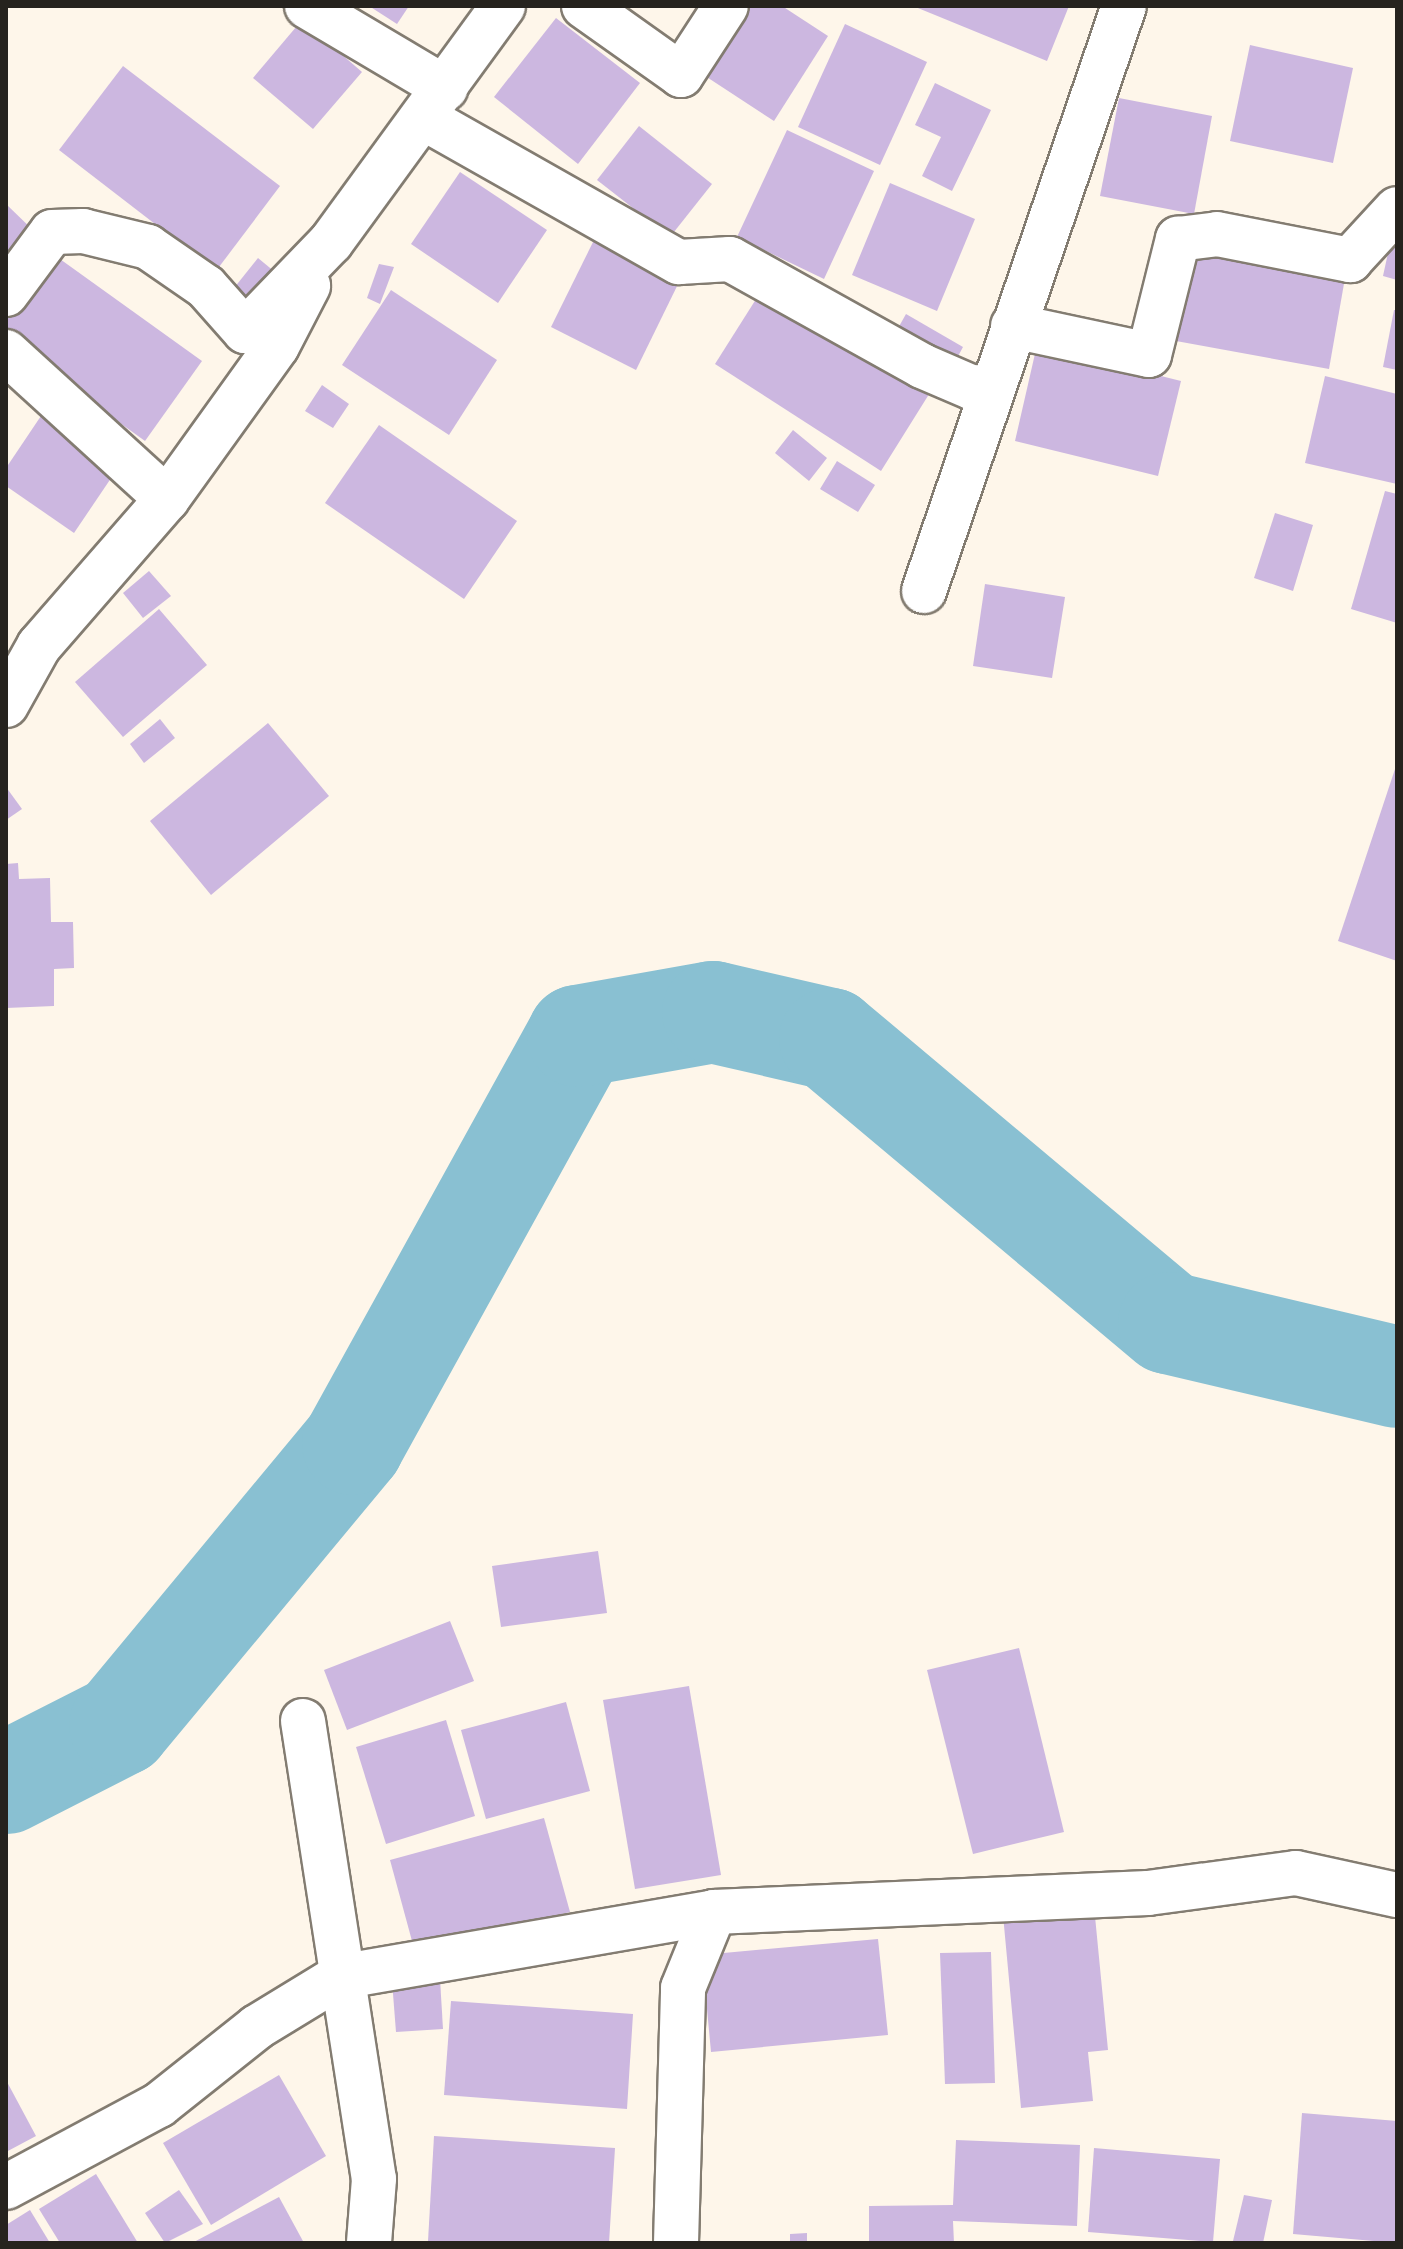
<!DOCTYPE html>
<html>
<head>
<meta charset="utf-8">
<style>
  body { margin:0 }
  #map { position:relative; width:1403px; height:2249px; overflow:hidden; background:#fef6ea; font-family:"DM Sans",sans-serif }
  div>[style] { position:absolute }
  .river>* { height:102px; margin:-51px; padding:0 51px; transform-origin:51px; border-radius:51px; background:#89c0d2 }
  .building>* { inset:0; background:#ccb7e0 }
  .roads { filter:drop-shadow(2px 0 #837c71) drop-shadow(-2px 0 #837c71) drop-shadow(0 2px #837c71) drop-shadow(0 -2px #837c71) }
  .minor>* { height:44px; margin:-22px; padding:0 22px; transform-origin:22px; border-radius:22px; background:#fff }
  span { translate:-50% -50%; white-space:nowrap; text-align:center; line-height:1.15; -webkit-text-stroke:6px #fef6ea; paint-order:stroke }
  .frame { position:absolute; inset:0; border:8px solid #26231e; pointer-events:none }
</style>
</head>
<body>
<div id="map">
  <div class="river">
    <i style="left:6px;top:1783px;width:128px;rotate:-27deg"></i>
    <i style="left:120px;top:1725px;width:365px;rotate:-50.3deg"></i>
    <i style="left:353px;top:1444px;width:466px;rotate:-61.1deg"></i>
    <i style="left:578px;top:1036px;width:137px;rotate:-10.1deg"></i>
    <i style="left:713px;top:1012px;width:120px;rotate:13deg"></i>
    <i style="left:830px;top:1039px;width:442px;rotate:40deg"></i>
    <i style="left:1169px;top:1323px;width:234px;rotate:13.3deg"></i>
  </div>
  <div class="building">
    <i style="clip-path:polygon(369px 6px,409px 6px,397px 24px)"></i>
    <i style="clip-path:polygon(732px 6px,782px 6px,828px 36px,774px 121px,693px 68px)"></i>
    <i style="clip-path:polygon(913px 6px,1069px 6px,1047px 61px)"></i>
    <i style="clip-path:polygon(556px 18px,640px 83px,578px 164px,494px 97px)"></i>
    <i style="clip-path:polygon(302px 20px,362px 72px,313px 129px,253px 78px)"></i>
    <i style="clip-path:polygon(845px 24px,927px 62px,880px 165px,798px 127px)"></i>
    <i style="clip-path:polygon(1250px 45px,1353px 68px,1333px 163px,1230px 141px)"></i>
    <i style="clip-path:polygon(123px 66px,280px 186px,216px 271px,59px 150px)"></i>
    <i style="clip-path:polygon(935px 83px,991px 110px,952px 191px,922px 176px,941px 137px,915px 125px)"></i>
    <i style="clip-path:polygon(1119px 98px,1212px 116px,1194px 214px,1100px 196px)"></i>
    <i style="clip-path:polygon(639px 126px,712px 184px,670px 237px,597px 180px)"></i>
    <i style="clip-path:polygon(787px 130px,874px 171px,824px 279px,737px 237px)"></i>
    <i style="clip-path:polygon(460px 172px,547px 230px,498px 303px,411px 244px)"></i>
    <i style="clip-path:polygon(890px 183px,975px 219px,937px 311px,852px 275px)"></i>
    <i style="clip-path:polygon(6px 204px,39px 236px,6px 272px)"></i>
    <i style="clip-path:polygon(1393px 230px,1397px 231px,1397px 280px,1383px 276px)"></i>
    <i style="clip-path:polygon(597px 234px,682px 276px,636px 370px,551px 327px)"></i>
    <i style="clip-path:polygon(46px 249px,202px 361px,145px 441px,6px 341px,6px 305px)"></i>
    <i style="clip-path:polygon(1192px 250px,1345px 278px,1329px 369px,1176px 341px)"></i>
    <i style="clip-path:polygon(258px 258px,281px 277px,252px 311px,230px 293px)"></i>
    <i style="clip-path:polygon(379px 264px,394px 267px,380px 304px,367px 298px)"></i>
    <i style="clip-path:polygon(765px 285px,931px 391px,881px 471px,715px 364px)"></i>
    <i style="clip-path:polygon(391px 290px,497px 360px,449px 435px,342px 365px)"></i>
    <i style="clip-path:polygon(1394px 310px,1397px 310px,1397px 370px,1383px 367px)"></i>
    <i style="clip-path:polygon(906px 314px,963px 347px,949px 373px,892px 339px)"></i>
    <i style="clip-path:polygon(1037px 345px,1181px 381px,1158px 476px,1015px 441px)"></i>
    <i style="clip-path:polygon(1325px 376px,1397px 394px,1397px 484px,1305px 463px)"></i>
    <i style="clip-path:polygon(322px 385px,349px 404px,333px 428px,305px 411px)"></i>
    <i style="clip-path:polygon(47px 407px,124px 459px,74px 533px,6px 486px,6px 468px)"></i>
    <i style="clip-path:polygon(379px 425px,517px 521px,464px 599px,325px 503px)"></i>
    <i style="clip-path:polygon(793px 430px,827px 458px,809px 481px,775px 453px)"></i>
    <i style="clip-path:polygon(837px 461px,875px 485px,858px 512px,820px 489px)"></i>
    <i style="clip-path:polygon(1385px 491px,1397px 494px,1397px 623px,1351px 609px)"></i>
    <i style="clip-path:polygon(1275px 513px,1313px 525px,1293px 591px,1254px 578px)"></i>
    <i style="clip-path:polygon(149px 571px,171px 596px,143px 618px,123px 593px)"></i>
    <i style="clip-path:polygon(985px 584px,1065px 597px,1052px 678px,973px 666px)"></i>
    <i style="clip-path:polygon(159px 609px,207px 665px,123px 737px,75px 682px)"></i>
    <i style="clip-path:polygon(160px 719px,175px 738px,144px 763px,130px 744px)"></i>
    <i style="clip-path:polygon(268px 723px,329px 796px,211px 895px,150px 821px)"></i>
    <i style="clip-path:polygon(1396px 766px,1397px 766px,1397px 961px,1338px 941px)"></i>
    <i style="clip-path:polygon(6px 787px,22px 809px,6px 820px)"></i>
    <i style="clip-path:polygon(18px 863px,19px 879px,50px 878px,51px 922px,73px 922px,74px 968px,54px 969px,54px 1006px,6px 1008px,6px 864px)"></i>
    <i style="clip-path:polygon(598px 1551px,607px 1613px,501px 1627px,492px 1566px)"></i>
    <i style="clip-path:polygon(450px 1621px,474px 1681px,347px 1730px,324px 1670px)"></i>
    <i style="clip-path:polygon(1019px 1648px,1064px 1832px,973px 1854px,927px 1670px)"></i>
    <i style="clip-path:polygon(689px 1686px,721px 1875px,635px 1889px,603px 1700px)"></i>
    <i style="clip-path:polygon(566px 1702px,590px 1791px,486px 1819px,461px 1730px)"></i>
    <i style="clip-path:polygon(446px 1720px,475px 1816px,386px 1844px,356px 1747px)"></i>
    <i style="clip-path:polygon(544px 1818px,570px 1912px,415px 1952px,390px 1860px)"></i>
    <i style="clip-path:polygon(1094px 1906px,1108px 2050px,1088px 2052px,1093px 2101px,1021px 2108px,1003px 1915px)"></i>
    <i style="clip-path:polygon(878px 1939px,888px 2035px,711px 2052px,702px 1955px)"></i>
    <i style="clip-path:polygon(991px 1952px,995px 2083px,945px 2084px,940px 1953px)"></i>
    <i style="clip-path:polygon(440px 1979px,443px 2029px,396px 2032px,392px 1981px)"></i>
    <i style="clip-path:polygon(451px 2001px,633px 2014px,627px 2109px,444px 2095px)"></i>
    <i style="clip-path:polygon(279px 2075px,326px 2156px,211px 2225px,163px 2143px)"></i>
    <i style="clip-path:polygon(6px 2080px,36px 2136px,6px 2152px)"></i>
    <i style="clip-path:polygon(1302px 2113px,1397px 2121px,1397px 2243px,1293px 2234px)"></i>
    <i style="clip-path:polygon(434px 2136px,615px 2148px,609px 2243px,428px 2241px)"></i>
    <i style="clip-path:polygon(956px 2140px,1080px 2145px,1077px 2226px,953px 2221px,954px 2243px,869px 2243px,869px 2206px,953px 2205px)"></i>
    <i style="clip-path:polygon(1094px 2148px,1220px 2159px,1213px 2242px,1088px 2232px)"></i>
    <i style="clip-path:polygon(96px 2174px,138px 2243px,60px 2243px,39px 2209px)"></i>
    <i style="clip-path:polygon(179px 2190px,203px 2224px,165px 2243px,145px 2213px)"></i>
    <i style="clip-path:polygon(1244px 2195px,1272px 2200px,1263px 2243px,1233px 2241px)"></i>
    <i style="clip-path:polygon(279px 2197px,304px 2243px,192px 2243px)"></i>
    <i style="clip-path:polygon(30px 2210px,50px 2243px,6px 2243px,6px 2225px)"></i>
    <i style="clip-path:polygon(807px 2233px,807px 2243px,790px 2243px,790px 2234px)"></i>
  </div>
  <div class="roads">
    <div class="minor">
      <i style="left:307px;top:6px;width:161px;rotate:30.7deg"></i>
      <i style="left:584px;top:6px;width:119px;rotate:35.4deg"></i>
      <i style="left:681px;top:75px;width:82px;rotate:-56.9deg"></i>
      <i style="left:424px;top:118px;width:293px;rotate:29.5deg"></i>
      <i style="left:679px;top:262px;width:51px;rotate:-3.4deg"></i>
      <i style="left:730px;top:259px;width:220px;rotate:29.1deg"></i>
      <i style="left:922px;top:366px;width:56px;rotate:23.3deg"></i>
      <i style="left:973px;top:388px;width:21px;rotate:-8deg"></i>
      <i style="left:6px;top:294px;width:77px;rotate:-53.4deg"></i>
      <i style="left:52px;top:232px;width:31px;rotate:-2deg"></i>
      <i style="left:83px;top:231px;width:67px;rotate:13.8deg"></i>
      <i style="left:148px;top:247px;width:70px;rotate:34.6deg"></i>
      <i style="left:206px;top:287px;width:59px;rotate:48.4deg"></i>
      <i style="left:245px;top:331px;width:124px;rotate:-46deg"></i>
      <i style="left:331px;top:242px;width:292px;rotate:-53.9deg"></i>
      <i style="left:1013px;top:326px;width:139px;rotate:12deg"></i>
      <i style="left:1149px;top:355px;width:120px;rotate:-76deg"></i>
      <i style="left:1178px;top:239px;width:39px;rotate:-7deg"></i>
      <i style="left:1217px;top:234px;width:136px;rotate:11.1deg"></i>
      <i style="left:1350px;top:260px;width:69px;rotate:-47.3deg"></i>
      <i style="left:6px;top:352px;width:218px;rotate:42.4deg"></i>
      <i style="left:924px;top:591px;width:618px;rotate:-71.13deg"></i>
      <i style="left:6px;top:705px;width:68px;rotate:-60.8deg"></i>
      <i style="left:39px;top:646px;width:195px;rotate:-49deg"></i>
      <i style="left:167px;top:499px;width:188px;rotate:-54.3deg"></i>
      <i style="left:277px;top:346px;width:68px;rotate:-62.7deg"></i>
      <i style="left:303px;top:1721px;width:463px;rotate:81.2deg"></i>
      <i style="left:374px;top:2179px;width:64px;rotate:94.5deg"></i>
      <i style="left:6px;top:2187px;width:174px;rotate:-28.2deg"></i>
      <i style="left:159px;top:2105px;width:125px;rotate:-38.5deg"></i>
      <i style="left:257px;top:2027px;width:96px;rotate:-31.4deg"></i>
      <i style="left:339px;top:1977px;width:381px;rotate:-9.8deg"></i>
      <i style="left:676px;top:2243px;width:255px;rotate:-88.4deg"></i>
      <i style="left:683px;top:1988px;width:82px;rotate:-67.8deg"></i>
      <i style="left:714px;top:1912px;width:434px;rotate:-2.5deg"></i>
      <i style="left:1148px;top:1893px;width:149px;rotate:-7.7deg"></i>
      <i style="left:1296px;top:1873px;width:103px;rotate:12.3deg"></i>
    </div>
  </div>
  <div class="frame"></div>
</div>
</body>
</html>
